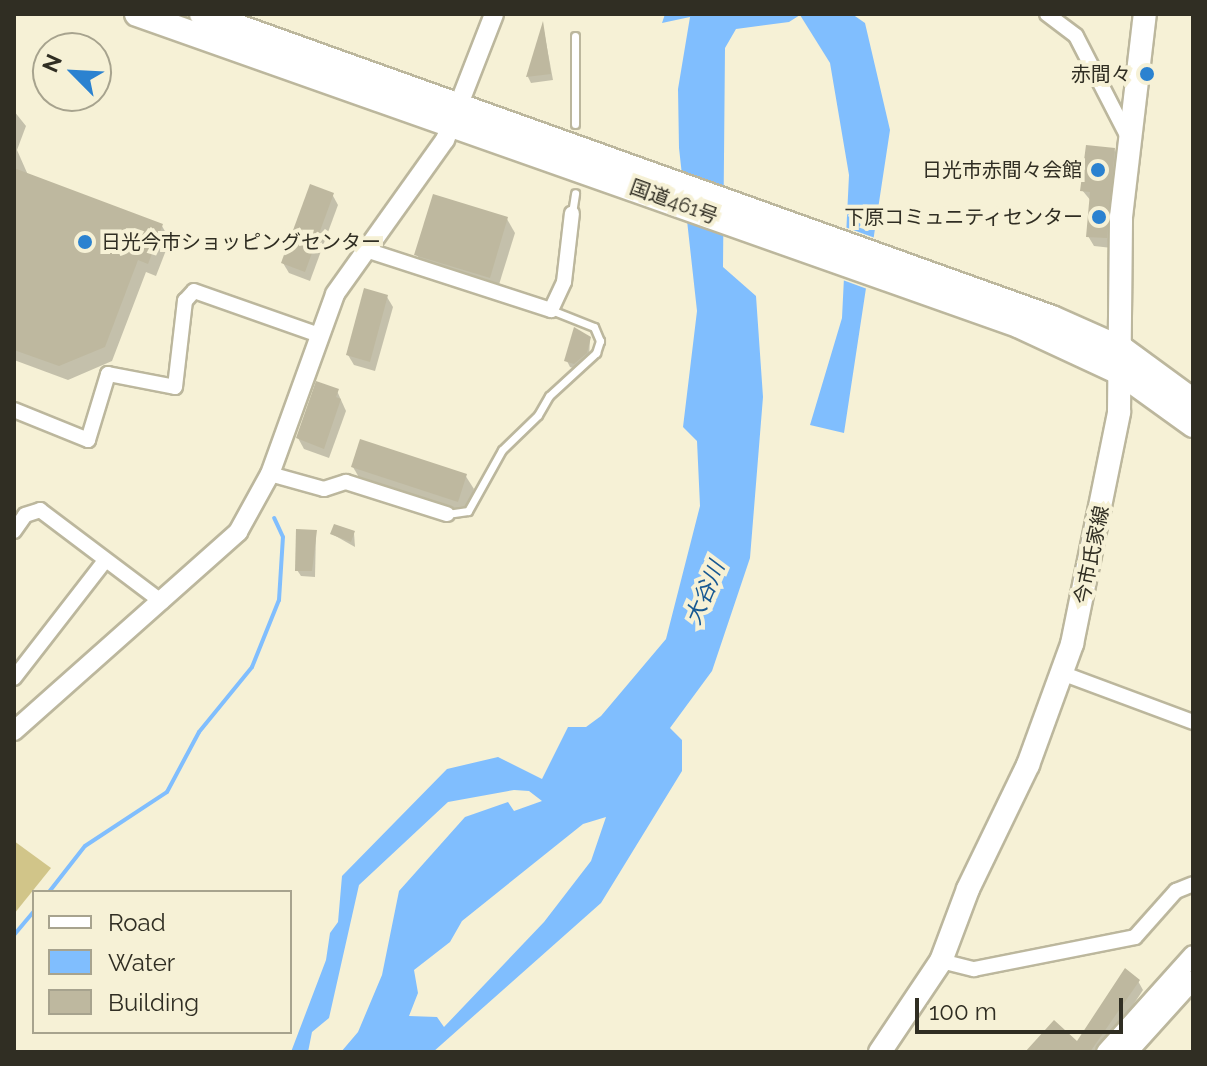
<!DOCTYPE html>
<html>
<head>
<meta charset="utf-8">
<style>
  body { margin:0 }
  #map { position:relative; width:1207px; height:1066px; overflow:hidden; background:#f6f1d6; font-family:Raleway,"Noto Sans JP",sans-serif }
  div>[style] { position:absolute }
  .green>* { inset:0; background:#d1c589 }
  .water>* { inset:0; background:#80befe }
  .pier>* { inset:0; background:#f6f1d6 }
  .shadow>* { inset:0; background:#0003 }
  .stream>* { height:4px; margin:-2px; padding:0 2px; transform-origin:2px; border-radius:2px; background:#80befe }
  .building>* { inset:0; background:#beb89f }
  .roads { filter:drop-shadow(2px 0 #bcb79d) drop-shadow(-2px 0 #bcb79d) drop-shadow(0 2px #bcb79d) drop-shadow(0 -2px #bcb79d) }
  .service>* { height:7px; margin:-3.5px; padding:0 3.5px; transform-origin:3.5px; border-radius:3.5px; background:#fff }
  .minor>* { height:14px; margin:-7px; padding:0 7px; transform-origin:7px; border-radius:7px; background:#fff }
  .tertiary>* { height:18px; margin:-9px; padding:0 9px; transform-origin:9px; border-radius:9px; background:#fff }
  .primary>* { height:22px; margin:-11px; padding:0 11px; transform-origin:11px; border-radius:11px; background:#fff }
  .trunk>* { height:24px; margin:-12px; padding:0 12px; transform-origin:12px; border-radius:12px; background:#fff }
  .dots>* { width:22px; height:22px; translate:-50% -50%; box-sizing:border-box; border:4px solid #f6f1d6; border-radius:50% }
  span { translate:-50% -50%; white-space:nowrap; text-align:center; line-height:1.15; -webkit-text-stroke:8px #f6f1d6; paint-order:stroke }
  .poi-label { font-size:20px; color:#302e23 }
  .right { translate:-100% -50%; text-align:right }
  .left { translate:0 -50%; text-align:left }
  .street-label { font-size:20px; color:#302e23 }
  .water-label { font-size:22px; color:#175892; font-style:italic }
  .frame { position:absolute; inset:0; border:16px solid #302e23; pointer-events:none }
  .legend { position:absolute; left:32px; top:890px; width:260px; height:144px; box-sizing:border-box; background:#f6f1d6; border:2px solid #a7a38e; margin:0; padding:10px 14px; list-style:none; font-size:24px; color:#302e23 }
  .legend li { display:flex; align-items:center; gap:16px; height:40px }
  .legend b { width:40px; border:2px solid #a7a38e }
  .north { position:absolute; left:32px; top:32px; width:80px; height:80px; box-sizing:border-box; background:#f6f1d6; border:2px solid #a7a38e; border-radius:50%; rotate:294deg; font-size:22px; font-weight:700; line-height:32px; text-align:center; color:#302e23 }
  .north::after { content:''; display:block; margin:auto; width:28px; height:36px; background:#2b82d0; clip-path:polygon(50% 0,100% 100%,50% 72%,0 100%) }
  .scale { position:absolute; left:915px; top:998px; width:208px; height:36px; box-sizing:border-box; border:4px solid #302e23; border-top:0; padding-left:10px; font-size:24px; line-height:28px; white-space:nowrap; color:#302e23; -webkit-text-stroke:6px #f6f1d6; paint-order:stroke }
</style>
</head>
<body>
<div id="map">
  <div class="green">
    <i style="clip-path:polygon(14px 841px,51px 868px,14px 914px)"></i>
  </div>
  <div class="water">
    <i style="clip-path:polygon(evenodd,665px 14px,852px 14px,865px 23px,890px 130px,844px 433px,810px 425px,842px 318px,849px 175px,830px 63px,800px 15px,789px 22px,736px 29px,725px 48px,723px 267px,756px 296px,763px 397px,750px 558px,712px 671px,670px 728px,682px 740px,682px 771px,601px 903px,433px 1052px,341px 1052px,358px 1032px,382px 975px,399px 891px,465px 817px,508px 802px,514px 811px,542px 801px,529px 791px,514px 790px,448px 802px,359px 885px,329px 1018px,312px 1032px,308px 1052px,291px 1052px,326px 960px,330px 933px,338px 922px,342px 876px,447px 769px,498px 757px,542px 779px,568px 727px,586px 727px,601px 716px,666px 639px,700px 506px,697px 441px,683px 427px,697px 311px,679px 148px,678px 89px,690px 17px,662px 23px,665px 14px,606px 817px,591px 861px,544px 922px,444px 1027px,437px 1017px,409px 1016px,418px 993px,414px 970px,450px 942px,462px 921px,583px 824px,606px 817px)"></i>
  </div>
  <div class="pier">
    <i style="clip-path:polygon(842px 226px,878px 239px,870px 290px,840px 279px)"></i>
  </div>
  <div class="shadow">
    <i style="clip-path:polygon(543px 26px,553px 80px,531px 83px,528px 77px)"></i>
    <i style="clip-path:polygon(14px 111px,26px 126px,17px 150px,28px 175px,162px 226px,170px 240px,156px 276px,146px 272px,112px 361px,68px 380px,14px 360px)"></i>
    <i style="clip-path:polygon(1114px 150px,1120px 161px,1112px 248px,1094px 246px,1088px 236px,1091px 201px,1082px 190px)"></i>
    <i style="clip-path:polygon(332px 194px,338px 205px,310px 281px,289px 273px,283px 263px)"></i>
    <i style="clip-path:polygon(507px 219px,515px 233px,497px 291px,425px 269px,417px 255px)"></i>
    <i style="clip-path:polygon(387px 297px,393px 307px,375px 371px,354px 365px,348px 355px)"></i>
    <i style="clip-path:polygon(590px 338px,589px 360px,578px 370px,570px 367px,567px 361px)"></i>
    <i style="clip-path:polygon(337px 391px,346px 411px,329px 458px,304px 449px,298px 438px)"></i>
    <i style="clip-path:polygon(353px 467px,465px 475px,474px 489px,465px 515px,361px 481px)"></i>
    <i style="clip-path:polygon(316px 532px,315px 577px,301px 576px,297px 570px)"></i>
    <i style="clip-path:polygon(354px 533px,355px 547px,332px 534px)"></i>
    <i style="clip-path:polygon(1138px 981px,1143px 990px,1102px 1052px,1028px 1052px,1078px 1044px)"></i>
  </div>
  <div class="stream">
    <i style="left:49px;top:892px;width:58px;rotate:-52deg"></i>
    <i style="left:85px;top:846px;width:98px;rotate:-33.4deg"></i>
    <i style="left:167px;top:792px;width:68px;rotate:-61.9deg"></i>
    <i style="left:199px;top:732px;width:84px;rotate:-50.8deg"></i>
    <i style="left:252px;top:667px;width:72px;rotate:-68.1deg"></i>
    <i style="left:279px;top:600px;width:63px;rotate:-86.4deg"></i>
    <i style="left:283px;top:537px;width:21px;rotate:-115deg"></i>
    <i style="left:14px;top:935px;width:31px;rotate:-50deg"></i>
  </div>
  <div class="building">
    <i style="clip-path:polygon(543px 21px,551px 74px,526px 77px)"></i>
    <i style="clip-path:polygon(1086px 145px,1115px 148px,1107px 238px,1086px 237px,1090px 192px,1080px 191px)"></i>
    <i style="clip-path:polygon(14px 168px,163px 224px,148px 264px,138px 260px,105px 347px,59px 366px,14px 350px)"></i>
    <i style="clip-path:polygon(310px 184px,334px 193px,305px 272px,281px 263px)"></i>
    <i style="clip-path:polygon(433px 194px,508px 217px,490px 278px,414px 255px)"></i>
    <i style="clip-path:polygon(364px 288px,388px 295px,370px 362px,346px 355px)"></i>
    <i style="clip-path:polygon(574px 327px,591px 337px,587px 353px,574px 364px,564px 361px)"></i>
    <i style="clip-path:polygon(316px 381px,339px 389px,336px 397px,341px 399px,324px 449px,296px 438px)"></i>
    <i style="clip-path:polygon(360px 439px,467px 474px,458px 502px,351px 467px)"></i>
    <i style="clip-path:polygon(334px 524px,355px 531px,351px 542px,330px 534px)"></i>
    <i style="clip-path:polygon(296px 529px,317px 530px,312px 571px,295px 571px)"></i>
    <i style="clip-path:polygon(1125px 968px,1140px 980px,1090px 1052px,1025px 1052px,1054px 1020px,1077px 1041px)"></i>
  </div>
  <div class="roads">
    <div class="service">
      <i style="left:575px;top:124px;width:88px;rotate:-90deg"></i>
      <i style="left:572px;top:213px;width:20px;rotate:-81deg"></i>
      <i style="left:447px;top:514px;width:21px;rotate:-8deg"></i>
      <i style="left:468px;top:511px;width:70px;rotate:-60.9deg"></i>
      <i style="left:502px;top:450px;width:50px;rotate:-44.2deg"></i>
      <i style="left:538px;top:415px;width:22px;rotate:-60deg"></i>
      <i style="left:549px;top:396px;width:64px;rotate:-42.5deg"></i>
      <i style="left:596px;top:353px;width:13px;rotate:-72deg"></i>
      <i style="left:600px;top:341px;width:15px;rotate:-113deg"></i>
      <i style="left:594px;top:327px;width:46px;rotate:-158.4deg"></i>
    </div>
    <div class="minor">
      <i style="left:1047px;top:14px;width:36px;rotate:37deg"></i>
      <i style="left:1076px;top:36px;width:114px;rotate:62.8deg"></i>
      <i style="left:363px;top:249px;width:198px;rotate:18deg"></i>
      <i style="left:551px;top:310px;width:31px;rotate:-65deg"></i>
      <i style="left:564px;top:282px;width:69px;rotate:-83.4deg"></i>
      <i style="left:14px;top:410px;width:80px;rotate:22.1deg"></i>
      <i style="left:88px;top:440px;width:69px;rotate:-73.1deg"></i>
      <i style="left:108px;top:374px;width:68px;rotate:11deg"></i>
      <i style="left:175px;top:387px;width:87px;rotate:-83.4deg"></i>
      <i style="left:185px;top:301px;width:13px;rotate:-48deg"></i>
      <i style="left:194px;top:291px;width:133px;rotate:19.4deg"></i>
      <i style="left:270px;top:474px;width:56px;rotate:15.5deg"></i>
      <i style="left:324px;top:489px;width:23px;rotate:-18deg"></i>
      <i style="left:346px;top:482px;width:106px;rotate:17.6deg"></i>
      <i style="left:14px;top:531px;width:19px;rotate:-55deg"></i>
      <i style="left:25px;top:515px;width:16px;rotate:-18deg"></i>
      <i style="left:40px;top:510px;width:153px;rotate:37deg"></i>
      <i style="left:1064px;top:674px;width:138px;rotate:20.4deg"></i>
      <i style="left:14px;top:678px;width:147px;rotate:-52.2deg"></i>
      <i style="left:941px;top:961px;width:34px;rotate:14deg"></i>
      <i style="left:974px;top:969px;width:164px;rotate:-11.2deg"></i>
      <i style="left:1135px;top:937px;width:62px;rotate:-48.3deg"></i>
      <i style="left:1176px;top:891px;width:18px;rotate:-22deg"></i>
    </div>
    <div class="tertiary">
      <i style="left:14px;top:731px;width:300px;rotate:-41.6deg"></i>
      <i style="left:238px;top:532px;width:66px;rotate:-61.1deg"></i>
      <i style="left:270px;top:474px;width:191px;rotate:-70.1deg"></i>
      <i style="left:335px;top:294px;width:189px;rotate:-54.5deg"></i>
      <i style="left:445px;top:140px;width:135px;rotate:-68.7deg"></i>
      <i style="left:1106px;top:1052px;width:130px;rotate:-48.1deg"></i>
      <i style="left:1128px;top:1052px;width:97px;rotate:-47.9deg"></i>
    </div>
    <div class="primary">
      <i style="left:880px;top:1052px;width:110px;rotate:-56.2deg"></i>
      <i style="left:941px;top:961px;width:77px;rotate:-69.4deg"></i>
      <i style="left:968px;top:889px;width:138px;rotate:-64.2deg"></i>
      <i style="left:1028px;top:765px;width:129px;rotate:-70deg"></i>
      <i style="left:1072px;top:644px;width:237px;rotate:-78.5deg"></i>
      <i style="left:1119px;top:412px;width:195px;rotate:-89.4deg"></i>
      <i style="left:1121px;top:217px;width:204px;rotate:-83.3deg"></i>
    </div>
    <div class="trunk">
      <i style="left:137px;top:14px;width:934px;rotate:19.44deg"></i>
      <i style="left:1018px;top:325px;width:114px;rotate:25deg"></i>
      <i style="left:1121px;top:373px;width:89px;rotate:35.8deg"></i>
      <i style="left:202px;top:14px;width:903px;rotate:19.68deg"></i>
      <i style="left:1052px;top:318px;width:77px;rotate:23.9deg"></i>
      <i style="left:1122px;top:349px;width:88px;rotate:36.2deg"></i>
    </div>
  </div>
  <div class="dots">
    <i style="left:1147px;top:74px;background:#2b82d0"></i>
    <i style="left:1098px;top:170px;background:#2b82d0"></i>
    <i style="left:1099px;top:217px;background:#2b82d0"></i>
    <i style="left:85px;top:242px;background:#2b82d0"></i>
  </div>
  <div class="poi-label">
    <span class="right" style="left:1131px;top:74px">赤間々</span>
    <span class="right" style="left:1082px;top:170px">日光市赤間々会館</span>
    <span class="right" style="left:1083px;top:217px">下原コミュニティセンター</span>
    <span class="left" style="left:101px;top:242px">日光今市ショッピングセンター</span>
  </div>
  <div class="street-label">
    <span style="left:674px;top:202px;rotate:20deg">国道461号</span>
    <span style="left:1092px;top:555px;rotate:-78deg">今市氏家線</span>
  </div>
  <div class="water-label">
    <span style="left:705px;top:593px;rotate:-67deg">大谷川</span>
  </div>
  <div class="frame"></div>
  <ul class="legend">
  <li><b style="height:10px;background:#fff"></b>Road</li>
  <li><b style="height:22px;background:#80befe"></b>Water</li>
  <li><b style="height:22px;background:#beb89f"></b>Building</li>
  </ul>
  <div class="north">N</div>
  <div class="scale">100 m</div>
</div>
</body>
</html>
